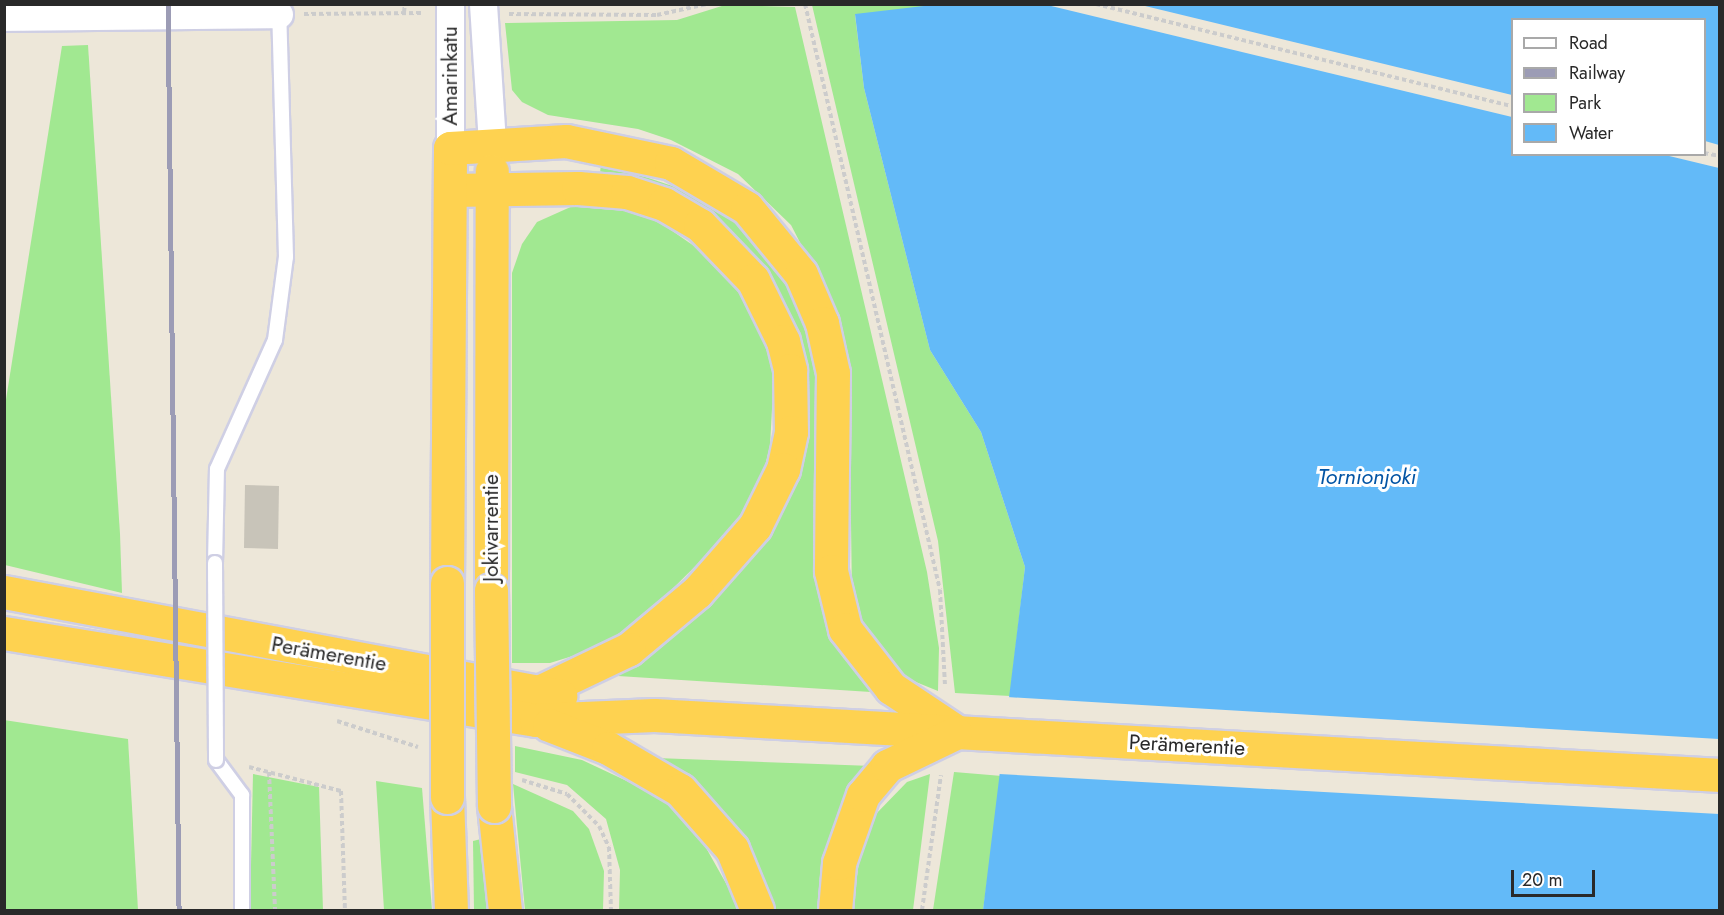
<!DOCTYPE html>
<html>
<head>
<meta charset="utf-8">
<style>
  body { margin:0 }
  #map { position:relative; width:1724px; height:915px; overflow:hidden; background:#ede7d9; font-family:Jost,sans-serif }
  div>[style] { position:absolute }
  .green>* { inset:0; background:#a1e891 }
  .water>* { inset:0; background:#63baf8 }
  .pier>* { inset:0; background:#ede7d9 }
  .building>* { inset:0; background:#c8c4b9 }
  .path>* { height:4px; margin-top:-2px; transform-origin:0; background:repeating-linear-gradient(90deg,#ccc 0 4.5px,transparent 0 7.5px) }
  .roads { filter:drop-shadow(2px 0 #cfcfe4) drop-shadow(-2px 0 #cfcfe4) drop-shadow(0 2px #cfcfe4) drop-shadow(0 -2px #cfcfe4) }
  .service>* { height:14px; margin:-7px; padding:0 7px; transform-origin:7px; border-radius:7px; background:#fff }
  .minor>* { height:27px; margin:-13.5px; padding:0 13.5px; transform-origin:13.5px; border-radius:13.5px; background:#fff }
  .trunk>* { height:33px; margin:-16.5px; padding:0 16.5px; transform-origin:16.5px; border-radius:16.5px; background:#fed250 }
  .rail>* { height:4.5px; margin:-2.25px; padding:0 2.25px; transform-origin:2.25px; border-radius:2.25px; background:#9c9cb5 }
  .bridges { filter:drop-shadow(2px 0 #cfcfe4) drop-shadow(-2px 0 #cfcfe4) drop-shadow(0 2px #cfcfe4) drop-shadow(0 -2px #cfcfe4) }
  .service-bridge>* { height:14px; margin:-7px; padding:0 7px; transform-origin:7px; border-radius:7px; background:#fff }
  .trunk-bridge>* { height:33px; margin:-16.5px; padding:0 16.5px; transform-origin:16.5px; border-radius:16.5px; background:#fed250 }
  span { translate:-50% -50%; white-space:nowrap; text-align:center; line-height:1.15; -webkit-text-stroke:6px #fff; paint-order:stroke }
  .street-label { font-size:21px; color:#292929 }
  .water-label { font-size:22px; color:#0254a4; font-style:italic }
  .frame { position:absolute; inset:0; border:6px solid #292929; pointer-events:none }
  .legend { position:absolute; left:1511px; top:18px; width:195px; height:138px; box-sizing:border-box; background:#fff; border:2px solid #a9a9a9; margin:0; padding:8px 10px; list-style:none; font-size:18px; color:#292929 }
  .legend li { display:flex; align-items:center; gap:12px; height:30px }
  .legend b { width:30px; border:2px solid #a9a9a9 }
  .scale { position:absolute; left:1511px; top:870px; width:84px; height:27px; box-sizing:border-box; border:3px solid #292929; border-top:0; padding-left:8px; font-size:18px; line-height:21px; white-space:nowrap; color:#292929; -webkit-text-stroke:4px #fff; paint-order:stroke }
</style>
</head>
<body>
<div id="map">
  <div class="green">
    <i style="clip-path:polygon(725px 5px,795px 7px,927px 572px,939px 648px,938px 691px,906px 678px,881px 651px,867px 635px,852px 597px,849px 371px,841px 322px,791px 225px,738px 174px,671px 140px,638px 129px,548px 115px,522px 102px,512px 90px,505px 23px,677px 20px)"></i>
    <i style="clip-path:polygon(812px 5px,940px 5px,855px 15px,864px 88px,930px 350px,981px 432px,1025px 567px,1010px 696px,955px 693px,938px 541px)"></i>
    <i style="clip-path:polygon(88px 45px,120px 534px,122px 593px,5px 565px,5px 406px,62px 46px)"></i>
    <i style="clip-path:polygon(601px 162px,702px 196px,752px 233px,784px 273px,805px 314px,820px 370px,829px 629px,871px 692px,618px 676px,752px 555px,789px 490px,770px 279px,743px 243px,697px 208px,600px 174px)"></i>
    <i style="clip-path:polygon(575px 205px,610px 206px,655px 219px,723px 266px,763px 331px,774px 371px,770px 446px,761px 482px,737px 525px,645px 616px,605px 646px,550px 663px,512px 663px,512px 273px,522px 244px,537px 222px)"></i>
    <i style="clip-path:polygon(4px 720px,128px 739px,138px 910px,5px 910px)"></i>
    <i style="clip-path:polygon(515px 746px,582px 760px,661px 797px,696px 830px,741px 910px,619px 910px,620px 870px,606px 819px,567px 785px,515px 772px)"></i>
    <i style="clip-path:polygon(656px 758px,872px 766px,822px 910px,773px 910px,733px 824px,700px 790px)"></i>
    <i style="clip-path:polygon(954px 772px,1002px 776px,983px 910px,933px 910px)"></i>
    <i style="clip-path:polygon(253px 774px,319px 787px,323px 910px,250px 910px)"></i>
    <i style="clip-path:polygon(930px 774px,913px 910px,852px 910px,862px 842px,873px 817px,907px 782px)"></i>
    <i style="clip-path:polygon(376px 781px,422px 788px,432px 910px,384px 910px)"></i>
    <i style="clip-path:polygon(513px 784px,573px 811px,589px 829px,604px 871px,603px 910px,525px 910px)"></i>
    <i style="clip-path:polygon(481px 839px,489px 910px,474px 910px,473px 841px)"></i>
  </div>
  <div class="water">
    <i style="clip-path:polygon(evenodd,941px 4px,1719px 5px,1719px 910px,983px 910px,1025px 567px,981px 432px,930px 350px,864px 88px,855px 14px,941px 4px,1512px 20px,1704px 20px,1704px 154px,1512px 154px,1512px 20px)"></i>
  </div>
  <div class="pier">
    <i style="clip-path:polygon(1047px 5px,1141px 5px,1512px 95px,1512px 117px)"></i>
    <i style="clip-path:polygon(1705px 141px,1719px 145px,1719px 168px,1665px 155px,1704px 154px)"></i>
    <i style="clip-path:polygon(1007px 697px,1719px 739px,1719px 814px,999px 774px)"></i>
  </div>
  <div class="building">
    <i style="clip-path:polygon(245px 485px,279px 486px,278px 549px,244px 548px)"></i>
  </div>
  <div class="path">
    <i style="left:805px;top:4px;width:601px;rotate:77.03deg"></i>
    <i style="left:940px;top:590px;width:96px;rotate:87deg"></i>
    <i style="left:1096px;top:4px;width:428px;rotate:13.8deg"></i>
    <i style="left:404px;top:12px;width:8px;rotate:-83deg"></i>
    <i style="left:304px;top:14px;width:118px;rotate:-0.5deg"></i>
    <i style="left:509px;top:14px;width:148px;rotate:0.4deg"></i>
    <i style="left:657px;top:15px;width:51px;rotate:-12.4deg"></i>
    <i style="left:1704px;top:153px;width:16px;rotate:11deg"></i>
    <i style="left:337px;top:721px;width:85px;rotate:17.8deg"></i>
    <i style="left:249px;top:767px;width:95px;rotate:14.6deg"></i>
    <i style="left:341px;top:791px;width:119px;rotate:88.1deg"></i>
    <i style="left:269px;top:772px;width:138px;rotate:87.5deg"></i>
    <i style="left:522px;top:780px;width:47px;rotate:17.3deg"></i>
    <i style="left:567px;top:794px;width:45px;rotate:45deg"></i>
    <i style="left:599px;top:826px;width:23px;rotate:65deg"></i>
    <i style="left:609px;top:847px;width:63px;rotate:88.2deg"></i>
    <i style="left:922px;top:910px;width:136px;rotate:-82deg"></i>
  </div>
  <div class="roads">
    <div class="service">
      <i style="left:215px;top:563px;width:94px;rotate:-88.8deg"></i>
      <i style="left:217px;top:469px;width:141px;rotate:-65.8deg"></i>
      <i style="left:275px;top:340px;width:84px;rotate:-82.5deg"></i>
      <i style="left:286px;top:257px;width:247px;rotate:-91.6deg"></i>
      <i style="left:216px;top:760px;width:44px;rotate:53.4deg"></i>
      <i style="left:242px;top:795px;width:115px;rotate:90deg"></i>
    </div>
    <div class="minor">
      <i style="left:450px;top:4px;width:144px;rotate:90deg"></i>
      <i style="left:483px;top:4px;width:141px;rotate:86.3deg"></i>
      <i style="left:4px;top:17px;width:275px;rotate:-0.6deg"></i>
    </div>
    <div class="trunk">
      <i style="left:450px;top:190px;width:128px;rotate:-0.9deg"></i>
      <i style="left:578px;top:188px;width:49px;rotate:4.7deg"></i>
      <i style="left:627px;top:192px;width:39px;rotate:18deg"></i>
      <i style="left:664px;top:204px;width:42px;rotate:30.3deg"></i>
      <i style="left:700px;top:225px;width:76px;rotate:46.1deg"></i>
      <i style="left:753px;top:280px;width:68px;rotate:63.8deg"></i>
      <i style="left:783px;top:341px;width:30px;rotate:76deg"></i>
      <i style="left:790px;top:370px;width:62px;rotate:89.1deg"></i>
      <i style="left:791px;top:432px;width:38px;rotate:102deg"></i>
      <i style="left:783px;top:469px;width:64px;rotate:116.2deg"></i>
      <i style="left:755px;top:526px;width:88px;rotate:131.3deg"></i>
      <i style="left:697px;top:592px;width:89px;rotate:140deg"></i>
      <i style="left:629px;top:649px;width:100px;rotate:154.5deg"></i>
      <i style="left:447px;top:583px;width:435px;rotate:-89.6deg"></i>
      <i style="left:450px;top:148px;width:116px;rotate:-3.5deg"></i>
      <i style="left:566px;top:141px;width:107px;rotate:11.8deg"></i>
      <i style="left:671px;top:163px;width:88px;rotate:30.6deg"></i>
      <i style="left:747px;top:208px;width:85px;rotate:50.7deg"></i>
      <i style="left:801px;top:274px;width:53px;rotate:66.8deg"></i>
      <i style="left:822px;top:323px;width:51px;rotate:77.6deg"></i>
      <i style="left:833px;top:373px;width:198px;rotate:90.6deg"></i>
      <i style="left:831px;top:571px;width:60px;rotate:76.4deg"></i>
      <i style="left:845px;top:629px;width:75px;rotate:52.1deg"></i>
      <i style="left:891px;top:688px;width:79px;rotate:33.7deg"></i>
      <i style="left:491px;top:590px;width:419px;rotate:-89.9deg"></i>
      <i style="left:4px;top:592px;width:566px;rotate:10.59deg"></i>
      <i style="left:4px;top:633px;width:539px;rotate:9.29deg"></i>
      <i style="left:536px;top:720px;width:118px;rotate:-2.4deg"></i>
      <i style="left:654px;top:715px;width:1068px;rotate:3.22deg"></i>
      <i style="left:549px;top:725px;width:63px;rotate:21.3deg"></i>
      <i style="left:608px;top:748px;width:83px;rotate:30.3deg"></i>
      <i style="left:680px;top:790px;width:79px;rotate:48.6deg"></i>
      <i style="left:732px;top:849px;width:66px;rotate:67.7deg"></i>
      <i style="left:447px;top:797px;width:113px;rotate:88deg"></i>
      <i style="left:494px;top:806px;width:105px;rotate:84deg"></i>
      <i style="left:835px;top:910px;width:47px;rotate:-85.1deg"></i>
      <i style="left:839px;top:863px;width:72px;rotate:-70.6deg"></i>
      <i style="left:863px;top:795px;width:38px;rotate:-50deg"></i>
      <i style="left:887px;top:766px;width:76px;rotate:-25.9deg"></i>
    </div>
  </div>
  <div class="rail">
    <i style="left:168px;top:4px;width:906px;rotate:89.3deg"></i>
  </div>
  <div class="bridges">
    <div class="service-bridge">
      <i style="left:215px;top:563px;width:197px;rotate:89.7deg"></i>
    </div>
    <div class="trunk-bridge">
      <i style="left:491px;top:590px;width:216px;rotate:89.2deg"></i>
      <i style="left:447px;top:797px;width:214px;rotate:-90deg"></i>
    </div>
  </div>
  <div class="street-label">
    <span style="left:450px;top:76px;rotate:-90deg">Amarinkatu</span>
    <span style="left:491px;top:528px;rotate:-90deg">Jokivarrentie</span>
    <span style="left:329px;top:654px;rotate:10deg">Perämerentie</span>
    <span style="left:1187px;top:745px;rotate:3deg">Perämerentie</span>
  </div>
  <div class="water-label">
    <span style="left:1367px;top:477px">Tornionjoki</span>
  </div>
  <div class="frame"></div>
  <ul class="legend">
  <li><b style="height:8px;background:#fff"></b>Road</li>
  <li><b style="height:8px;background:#9c9cb5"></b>Railway</li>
  <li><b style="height:16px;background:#a1e891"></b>Park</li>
  <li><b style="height:16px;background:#63baf8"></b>Water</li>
  </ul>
  <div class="scale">20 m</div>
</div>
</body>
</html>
